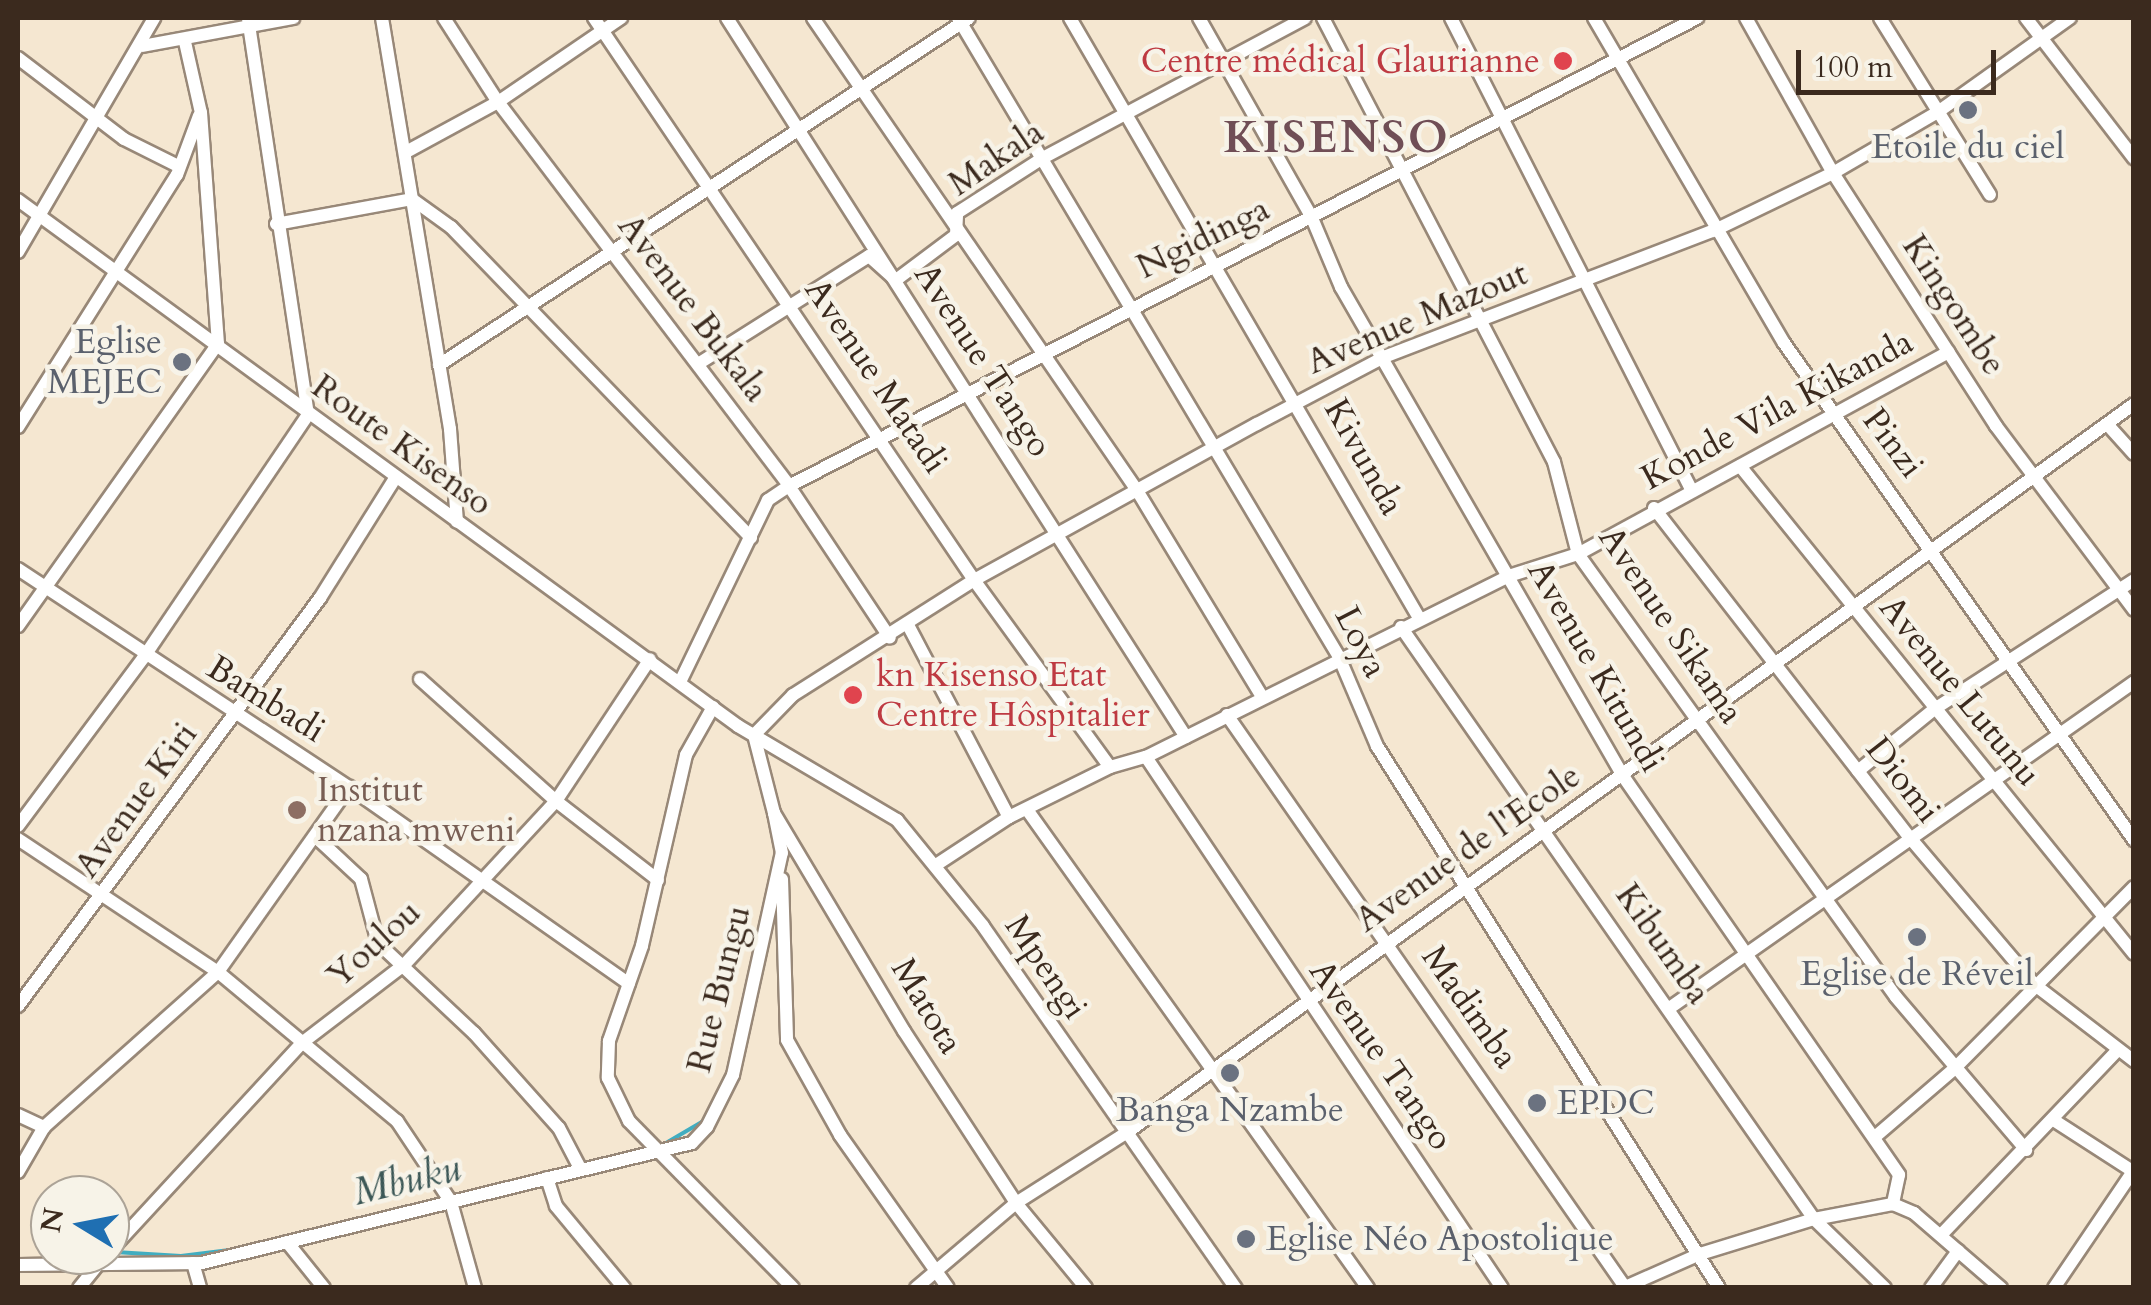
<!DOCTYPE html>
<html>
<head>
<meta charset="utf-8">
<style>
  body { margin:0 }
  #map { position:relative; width:2151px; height:1305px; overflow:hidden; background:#f5e7d1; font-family:Cardo,serif }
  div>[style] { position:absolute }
  .stream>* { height:4px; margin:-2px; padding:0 2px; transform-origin:2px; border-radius:2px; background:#41adc0 }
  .roads { filter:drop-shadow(2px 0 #988878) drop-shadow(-2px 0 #988878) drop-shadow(0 2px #988878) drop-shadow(0 -2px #988878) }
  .street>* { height:12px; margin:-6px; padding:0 6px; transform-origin:6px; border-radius:6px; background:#fff }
  .dots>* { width:28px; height:28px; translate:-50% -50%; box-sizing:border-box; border:5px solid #f7f3e8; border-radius:50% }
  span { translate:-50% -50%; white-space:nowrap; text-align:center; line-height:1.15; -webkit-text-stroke:9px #f7f3e8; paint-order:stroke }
  .health-label { font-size:35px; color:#be3a42 }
  .right { translate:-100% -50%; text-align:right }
  .left { translate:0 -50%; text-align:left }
  .worship-label { font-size:35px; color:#5b616d }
  .street-label { font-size:35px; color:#3b2a1e }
  .education-label { font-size:35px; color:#785e54 }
  .water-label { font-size:38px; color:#3d5857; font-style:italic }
  .district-label { font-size:45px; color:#704e56; font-weight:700; letter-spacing:2.5px }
  .frame { position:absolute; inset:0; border:20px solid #3b2a1e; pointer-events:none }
  .north { position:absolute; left:30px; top:1175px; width:100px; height:100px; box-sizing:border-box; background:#f7f3e8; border:2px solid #aca397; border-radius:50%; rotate:280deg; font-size:28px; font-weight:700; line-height:40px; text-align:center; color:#3b2a1e }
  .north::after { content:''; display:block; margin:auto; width:35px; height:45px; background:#1f6fb2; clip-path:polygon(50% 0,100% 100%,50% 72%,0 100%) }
  .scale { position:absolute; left:1796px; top:50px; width:200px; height:45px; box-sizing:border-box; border:5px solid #3b2a1e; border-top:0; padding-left:12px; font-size:30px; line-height:35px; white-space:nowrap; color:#3b2a1e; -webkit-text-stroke:8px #f7f3e8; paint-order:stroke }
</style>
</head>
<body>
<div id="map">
  <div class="stream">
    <i style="left:666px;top:1143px;width:45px;rotate:-30.5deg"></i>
    <i style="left:115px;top:1252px;width:66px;rotate:3.5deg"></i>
    <i style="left:181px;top:1256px;width:49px;rotate:-7deg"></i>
    <i style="left:52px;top:1259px;width:24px;rotate:-9deg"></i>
  </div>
  <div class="roads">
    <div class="street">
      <i style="left:382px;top:18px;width:417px;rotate:80.6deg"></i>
      <i style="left:450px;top:429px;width:93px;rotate:85.7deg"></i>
      <i style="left:444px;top:18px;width:100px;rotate:57.3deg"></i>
      <i style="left:498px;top:102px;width:482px;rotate:52.8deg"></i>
      <i style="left:789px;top:486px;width:182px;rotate:56.4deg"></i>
      <i style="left:594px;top:18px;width:678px;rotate:55.94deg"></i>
      <i style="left:974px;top:580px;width:231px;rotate:54deg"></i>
      <i style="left:727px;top:18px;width:853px;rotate:57.45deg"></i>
      <i style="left:813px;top:18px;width:575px;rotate:55.56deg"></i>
      <i style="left:1138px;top:492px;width:237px;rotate:58.8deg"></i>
      <i style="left:958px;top:18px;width:744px;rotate:59.19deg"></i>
      <i style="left:1339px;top:657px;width:97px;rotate:66.9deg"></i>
      <i style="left:1377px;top:746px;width:641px;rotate:57.75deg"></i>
      <i style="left:1070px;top:18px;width:694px;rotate:59.81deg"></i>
      <i style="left:1199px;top:18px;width:230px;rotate:60.5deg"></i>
      <i style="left:1312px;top:218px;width:75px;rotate:67.2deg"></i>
      <i style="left:1341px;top:287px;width:564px;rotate:60.03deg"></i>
      <i style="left:1623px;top:776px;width:485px;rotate:55.3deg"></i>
      <i style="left:1899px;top:1175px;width:30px;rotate:102deg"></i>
      <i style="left:1323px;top:18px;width:500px;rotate:62.51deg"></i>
      <i style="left:1554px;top:462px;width:95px;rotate:75.4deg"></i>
      <i style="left:1578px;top:554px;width:545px;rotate:54.33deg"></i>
      <i style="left:1896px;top:997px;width:201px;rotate:49.6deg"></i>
      <i style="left:1451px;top:18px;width:526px;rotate:63deg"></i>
      <i style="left:1594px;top:18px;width:376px;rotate:59.7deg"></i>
      <i style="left:1784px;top:343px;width:608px;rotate:54.85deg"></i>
      <i style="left:1746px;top:18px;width:178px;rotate:60.7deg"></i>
      <i style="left:1833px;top:173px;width:301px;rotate:57.2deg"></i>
      <i style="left:1996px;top:426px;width:230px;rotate:53.1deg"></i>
      <i style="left:1880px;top:18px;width:208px;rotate:58.1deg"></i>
      <i style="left:2026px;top:18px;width:177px;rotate:52.4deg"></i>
      <i style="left:142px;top:46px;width:154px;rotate:-10.5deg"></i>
      <i style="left:18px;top:58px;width:133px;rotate:37.4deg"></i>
      <i style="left:124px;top:139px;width:58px;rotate:26.6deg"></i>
      <i style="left:406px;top:152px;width:105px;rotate:-28.5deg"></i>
      <i style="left:498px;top:102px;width:149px;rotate:-34.3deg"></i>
      <i style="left:18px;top:200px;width:892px;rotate:36.15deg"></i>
      <i style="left:738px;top:726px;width:185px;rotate:30.6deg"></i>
      <i style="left:897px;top:820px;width:136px;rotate:50.9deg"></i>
      <i style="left:983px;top:926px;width:442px;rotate:55.1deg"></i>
      <i style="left:276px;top:224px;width:138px;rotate:-10.4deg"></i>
      <i style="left:412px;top:199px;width:48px;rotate:35.7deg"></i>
      <i style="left:451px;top:227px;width:432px;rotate:46deg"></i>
      <i style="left:18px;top:252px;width:271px;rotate:-59.8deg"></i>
      <i style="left:698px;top:364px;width:202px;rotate:-32.3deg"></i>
      <i style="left:869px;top:256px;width:36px;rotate:42deg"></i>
      <i style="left:896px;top:280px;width:75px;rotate:-36.9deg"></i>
      <i style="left:956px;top:235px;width:22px;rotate:-87deg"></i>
      <i style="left:957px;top:213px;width:100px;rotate:-32.7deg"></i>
      <i style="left:1041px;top:159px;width:299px;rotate:-28.1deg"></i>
      <i style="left:439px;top:365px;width:633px;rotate:-33.21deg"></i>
      <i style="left:2107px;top:424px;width:40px;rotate:48deg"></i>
      <i style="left:18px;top:427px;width:298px;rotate:-57.8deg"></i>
      <i style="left:177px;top:175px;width:63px;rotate:-69.6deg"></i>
      <i style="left:1740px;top:466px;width:627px;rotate:51.08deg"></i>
      <i style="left:1654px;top:508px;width:419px;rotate:52.2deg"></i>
      <i style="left:1911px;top:839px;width:192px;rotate:49.7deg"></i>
      <i style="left:2035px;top:985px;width:125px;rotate:37.5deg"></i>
      <i style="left:18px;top:569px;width:396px;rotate:33.4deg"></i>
      <i style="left:349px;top:787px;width:342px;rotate:35.1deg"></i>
      <i style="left:908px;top:625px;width:217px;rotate:62.3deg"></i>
      <i style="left:18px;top:626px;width:346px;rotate:-54.7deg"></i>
      <i style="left:218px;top:344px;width:232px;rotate:-94.2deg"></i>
      <i style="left:201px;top:113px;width:73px;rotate:-102.7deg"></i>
      <i style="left:1401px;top:627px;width:722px;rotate:55.1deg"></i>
      <i style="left:1814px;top:1219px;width:99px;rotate:44.2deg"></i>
      <i style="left:420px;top:679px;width:183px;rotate:41.9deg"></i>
      <i style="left:556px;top:801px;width:129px;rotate:37.8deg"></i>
      <i style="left:681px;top:680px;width:200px;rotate:-64.2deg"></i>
      <i style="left:768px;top:500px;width:25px;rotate:-34deg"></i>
      <i style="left:789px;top:486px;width:1022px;rotate:-27.27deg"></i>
      <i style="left:713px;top:707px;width:55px;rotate:119.4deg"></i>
      <i style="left:686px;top:755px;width:196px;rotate:103deg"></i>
      <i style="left:642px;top:946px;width:101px;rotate:109.2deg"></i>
      <i style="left:609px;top:1041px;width:37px;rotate:92deg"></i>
      <i style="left:608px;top:1078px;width:48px;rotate:64deg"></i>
      <i style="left:629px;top:1121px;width:234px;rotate:45.5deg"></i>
      <i style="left:1227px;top:715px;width:697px;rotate:55.17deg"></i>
      <i style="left:754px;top:735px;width:56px;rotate:-45.7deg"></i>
      <i style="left:793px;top:695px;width:214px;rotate:-32.4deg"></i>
      <i style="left:974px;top:580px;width:323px;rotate:-28.9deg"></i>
      <i style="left:1257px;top:424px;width:144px;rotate:-27.8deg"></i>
      <i style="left:1384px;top:357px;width:352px;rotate:-21deg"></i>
      <i style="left:1713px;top:231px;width:133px;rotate:-25.8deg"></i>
      <i style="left:1833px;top:173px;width:121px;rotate:-30.2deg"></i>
      <i style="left:1938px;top:112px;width:162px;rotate:-35.5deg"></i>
      <i style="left:754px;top:735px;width:81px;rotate:75.6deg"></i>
      <i style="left:774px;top:813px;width:254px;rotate:59.2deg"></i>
      <i style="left:904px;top:1031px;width:205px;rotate:56.9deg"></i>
      <i style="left:1016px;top:1203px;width:110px;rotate:50.5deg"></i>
      <i style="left:1146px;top:757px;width:639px;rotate:56.16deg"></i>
      <i style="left:1858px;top:771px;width:97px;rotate:-39.1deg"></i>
      <i style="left:1933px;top:710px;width:239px;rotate:-32.9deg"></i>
      <i style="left:1028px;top:811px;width:586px;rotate:54.52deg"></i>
      <i style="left:18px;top:826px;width:211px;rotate:-53.3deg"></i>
      <i style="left:144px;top:657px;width:292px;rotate:-55.9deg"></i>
      <i style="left:308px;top:415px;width:402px;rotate:-98.6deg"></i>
      <i style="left:317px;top:838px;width:60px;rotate:43deg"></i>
      <i style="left:361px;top:879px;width:66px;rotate:75.1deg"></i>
      <i style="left:378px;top:943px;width:132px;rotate:43.2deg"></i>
      <i style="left:474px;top:1033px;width:127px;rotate:48.2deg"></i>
      <i style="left:559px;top:1128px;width:47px;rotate:62.4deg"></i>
      <i style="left:18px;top:839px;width:240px;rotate:33.6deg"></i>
      <i style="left:218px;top:972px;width:233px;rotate:39.8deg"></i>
      <i style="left:397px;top:1121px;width:97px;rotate:56.3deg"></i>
      <i style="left:451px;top:1202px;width:89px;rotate:74.4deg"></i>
      <i style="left:936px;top:865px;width:87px;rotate:-33.3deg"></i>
      <i style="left:1009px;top:817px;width:113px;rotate:-26.3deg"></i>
      <i style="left:1110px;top:767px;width:37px;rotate:-16deg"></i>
      <i style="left:1146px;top:757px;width:406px;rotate:-26.5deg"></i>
      <i style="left:1509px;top:576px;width:72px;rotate:-17.7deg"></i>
      <i style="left:1578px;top:554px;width:422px;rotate:-28.6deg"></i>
      <i style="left:782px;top:879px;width:161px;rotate:88.2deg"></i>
      <i style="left:787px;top:1040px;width:109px;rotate:60.8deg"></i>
      <i style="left:840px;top:1135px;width:187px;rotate:54.8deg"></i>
      <i style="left:18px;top:1006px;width:508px;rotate:-53.49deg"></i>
      <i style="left:320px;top:598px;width:143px;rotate:-57.9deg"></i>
      <i style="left:1671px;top:1007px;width:566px;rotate:-35.07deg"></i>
      <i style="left:18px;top:1115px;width:29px;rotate:25deg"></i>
      <i style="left:2055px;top:1121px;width:94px;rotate:32.8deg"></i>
      <i style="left:1876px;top:1136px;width:103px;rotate:-40.7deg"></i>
      <i style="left:1954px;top:1069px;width:256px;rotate:-45.3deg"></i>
      <i style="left:18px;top:1172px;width:52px;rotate:-60deg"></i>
      <i style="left:44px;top:1127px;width:233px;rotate:-41.7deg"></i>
      <i style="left:218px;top:972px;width:227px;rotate:-54.7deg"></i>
      <i style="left:547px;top:1178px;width:29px;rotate:72deg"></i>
      <i style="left:556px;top:1206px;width:107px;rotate:50.3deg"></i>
      <i style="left:1893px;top:1204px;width:23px;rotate:23deg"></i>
      <i style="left:1914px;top:1213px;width:115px;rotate:40.8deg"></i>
      <i style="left:1941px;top:1235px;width:256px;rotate:-46.3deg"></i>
      <i style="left:287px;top:1242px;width:59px;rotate:51.2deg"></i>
      <i style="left:110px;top:1251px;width:284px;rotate:-47.3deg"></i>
      <i style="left:303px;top:1042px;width:128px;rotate:-37.4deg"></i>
      <i style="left:405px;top:964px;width:222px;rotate:-47.2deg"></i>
      <i style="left:556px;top:801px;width:170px;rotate:-56.5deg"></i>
      <i style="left:193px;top:1263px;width:26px;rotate:74deg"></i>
      <i style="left:18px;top:1265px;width:184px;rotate:-0.6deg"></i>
      <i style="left:202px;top:1263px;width:504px;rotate:-13.76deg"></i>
      <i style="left:692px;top:1143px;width:22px;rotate:-47deg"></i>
      <i style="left:707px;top:1127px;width:58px;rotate:-63.4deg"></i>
      <i style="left:733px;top:1075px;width:227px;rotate:-77.6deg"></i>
      <i style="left:782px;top:853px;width:41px;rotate:-101.3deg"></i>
      <i style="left:79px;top:1288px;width:35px;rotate:-51deg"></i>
      <i style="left:916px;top:1288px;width:131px;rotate:-40.4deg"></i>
      <i style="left:1016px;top:1203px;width:134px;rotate:-32.5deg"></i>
      <i style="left:1129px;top:1131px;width:1240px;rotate:-35.88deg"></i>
      <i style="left:1623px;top:1288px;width:84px;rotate:-23.8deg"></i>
      <i style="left:1700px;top:1254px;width:119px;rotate:-17.1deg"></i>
      <i style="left:1814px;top:1219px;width:80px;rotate:-10.8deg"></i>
      <i style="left:1931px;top:1288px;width:46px;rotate:-53.9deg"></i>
      <i style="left:2054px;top:1288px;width:143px;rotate:-55.9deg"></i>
    </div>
  </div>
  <div class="dots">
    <i style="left:1563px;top:61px;background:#e0444e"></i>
    <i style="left:1968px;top:110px;background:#6b7280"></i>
    <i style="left:182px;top:362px;background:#6b7280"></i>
    <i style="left:853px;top:695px;background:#e0444e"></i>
    <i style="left:297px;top:810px;background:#8d6e63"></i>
    <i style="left:1917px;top:937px;background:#6b7280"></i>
    <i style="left:1230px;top:1073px;background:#6b7280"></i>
    <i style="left:1537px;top:1103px;background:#6b7280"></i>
    <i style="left:1246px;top:1239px;background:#6b7280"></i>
  </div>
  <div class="health-label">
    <span class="right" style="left:1540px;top:61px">Centre médical Glaurianne</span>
    <span class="left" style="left:876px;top:695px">kn Kisenso Etat<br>Centre Hôspitalier</span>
  </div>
  <div class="worship-label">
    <span style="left:1968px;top:147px">Etoile du ciel</span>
    <span class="right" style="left:162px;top:362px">Eglise<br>MEJEC</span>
    <span style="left:1917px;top:974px">Eglise de Réveil</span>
    <span class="left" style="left:1557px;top:1103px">EPDC</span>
    <span style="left:1230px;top:1110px">Banga Nzambe</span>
    <span class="left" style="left:1266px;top:1239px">Eglise Néo Apostolique</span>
  </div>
  <div class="street-label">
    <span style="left:996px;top:158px;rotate:-34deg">Makala</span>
    <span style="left:1203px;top:238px;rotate:-26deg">Ngidinga</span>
    <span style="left:1954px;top:305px;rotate:57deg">Kingombe</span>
    <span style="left:693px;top:308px;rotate:53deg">Avenue Bukala</span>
    <span style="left:1417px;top:318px;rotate:-23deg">Avenue Mazout</span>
    <span style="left:983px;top:360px;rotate:57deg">Avenue Tango</span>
    <span style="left:876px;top:376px;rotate:56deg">Avenue Matadi</span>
    <span style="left:1777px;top:410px;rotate:-28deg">Konde Vila Kikanda</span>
    <span style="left:1893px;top:443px;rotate:53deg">Pinzi</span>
    <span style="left:402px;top:445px;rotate:36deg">Route Kisenso</span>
    <span style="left:1364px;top:457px;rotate:61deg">Kivunda</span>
    <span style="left:1671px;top:625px;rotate:56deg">Avenue Sikama</span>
    <span style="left:1361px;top:642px;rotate:63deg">Loya</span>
    <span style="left:1596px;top:666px;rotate:60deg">Avenue Kitundi</span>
    <span style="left:1960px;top:691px;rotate:51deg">Avenue Lutunu</span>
    <span style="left:266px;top:699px;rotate:32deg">Bambadi</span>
    <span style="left:1903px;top:780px;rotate:52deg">Diomi</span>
    <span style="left:136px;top:800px;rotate:-54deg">Avenue Kiri</span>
    <span style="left:1468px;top:848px;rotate:-35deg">Avenue de l'Ecole</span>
    <span style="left:374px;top:944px;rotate:-42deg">Youlou</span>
    <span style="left:1663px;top:944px;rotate:55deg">Kibumba</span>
    <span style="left:1046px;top:967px;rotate:56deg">Mpengi</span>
    <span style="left:719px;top:989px;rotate:-76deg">Rue Bungu</span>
    <span style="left:927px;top:1006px;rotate:59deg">Matota</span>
    <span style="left:1470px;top:1007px;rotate:55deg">Madimba</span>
    <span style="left:1381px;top:1055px;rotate:55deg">Avenue Tango</span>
  </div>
  <div class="education-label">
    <span class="left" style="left:317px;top:810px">Institut<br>nzana mweni</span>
  </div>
  <div class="water-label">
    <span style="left:407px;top:1181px;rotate:-14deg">Mbuku</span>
  </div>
  <div class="district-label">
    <span style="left:1337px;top:138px">KISENSO</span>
  </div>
  <div class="frame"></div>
  <div class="north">N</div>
  <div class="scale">100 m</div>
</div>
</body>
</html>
